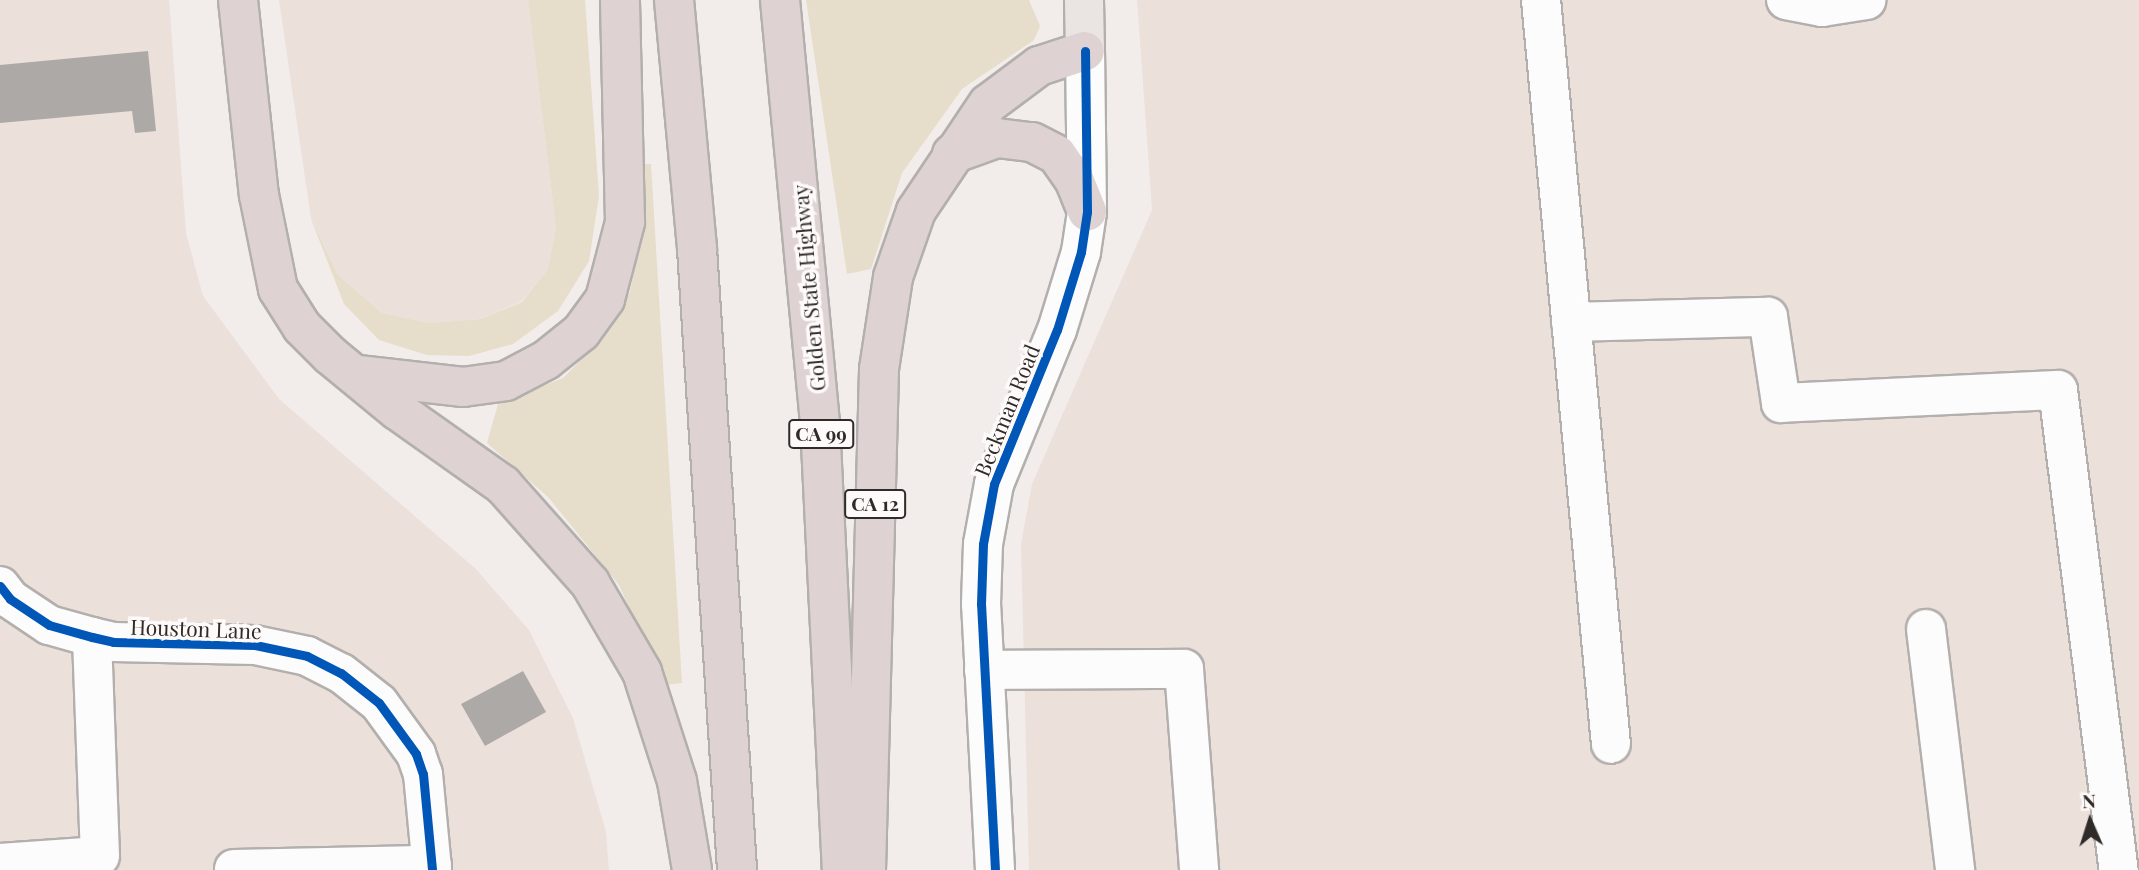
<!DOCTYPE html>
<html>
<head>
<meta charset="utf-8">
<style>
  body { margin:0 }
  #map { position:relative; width:2139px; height:870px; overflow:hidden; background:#f2edeb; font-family:"Playfair Display",serif }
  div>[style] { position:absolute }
  .built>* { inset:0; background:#ece0db }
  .green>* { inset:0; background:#e6ddca }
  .building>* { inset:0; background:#aca9a7 }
  .roads { filter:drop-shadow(2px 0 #b2afad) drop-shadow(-2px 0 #b2afad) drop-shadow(0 2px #b2afad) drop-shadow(0 -2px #b2afad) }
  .minor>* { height:38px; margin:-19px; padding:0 19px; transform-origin:19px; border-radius:19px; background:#fdfcfc }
  .major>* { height:38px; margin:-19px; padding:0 19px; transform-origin:19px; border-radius:19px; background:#eae4e3 }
  .highway>* { height:38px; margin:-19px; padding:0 19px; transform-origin:19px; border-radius:19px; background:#ded3d2 }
  .cycleway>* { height:9px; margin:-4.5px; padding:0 4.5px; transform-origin:4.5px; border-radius:4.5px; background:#0057b8 }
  span { translate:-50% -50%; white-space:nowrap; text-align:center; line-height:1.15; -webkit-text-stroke:7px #fefaf9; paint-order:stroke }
  .shield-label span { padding:2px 5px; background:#fefaf9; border:2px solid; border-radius:5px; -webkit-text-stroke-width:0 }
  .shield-label { font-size:19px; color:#2e2b29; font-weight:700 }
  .street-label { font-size:21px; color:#2e2b29 }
  .north { position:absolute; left:2055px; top:786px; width:70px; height:70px; -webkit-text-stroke:5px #fefaf9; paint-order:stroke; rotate:357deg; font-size:19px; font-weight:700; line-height:28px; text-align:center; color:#2e2b29 }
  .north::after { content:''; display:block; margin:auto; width:24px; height:32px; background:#2e2b29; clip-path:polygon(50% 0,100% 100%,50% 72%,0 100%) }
</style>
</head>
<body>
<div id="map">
  <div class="built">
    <i style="clip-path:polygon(0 0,169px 0,186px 233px,203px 296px,279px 399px,476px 569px,529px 630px,573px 718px,606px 832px,609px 870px,0 870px)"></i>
    <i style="clip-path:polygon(279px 0,528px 0,556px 227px,548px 269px,522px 301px,481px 319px,429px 323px,382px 313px,338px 275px,311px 219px)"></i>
    <i style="clip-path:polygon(1137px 0,2139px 0,2139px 870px,1029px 870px,1021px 544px,1032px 484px,1152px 210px)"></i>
  </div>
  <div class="green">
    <i style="clip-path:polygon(528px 0,585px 0,599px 196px,589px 261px,558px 311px,513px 344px,469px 356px,427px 355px,379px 340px,344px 304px,311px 219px,338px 275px,382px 313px,429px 323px,481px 319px,522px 302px,548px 269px,556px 227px)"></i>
    <i style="clip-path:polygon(806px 0,1029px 0,1040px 26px,1034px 40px,962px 89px,902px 173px,871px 269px,847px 274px)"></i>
    <i style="clip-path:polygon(640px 164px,651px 164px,682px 683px,664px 685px,619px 585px,549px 498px,487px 443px,498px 404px,563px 378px,605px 336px,630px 292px,642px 227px)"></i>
  </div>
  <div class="building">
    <i style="clip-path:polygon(148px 51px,156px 131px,135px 133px,132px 111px,0 123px,0 65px)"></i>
    <i style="clip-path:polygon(523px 671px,546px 712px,485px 746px,461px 704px)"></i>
  </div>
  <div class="roads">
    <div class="minor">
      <i style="left:1541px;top:0;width:747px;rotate:84.63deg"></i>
      <i style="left:1786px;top:0;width:37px;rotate:11deg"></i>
      <i style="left:1822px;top:7px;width:45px;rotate:-9deg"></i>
      <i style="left:1571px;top:322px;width:197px;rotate:-1.5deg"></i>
      <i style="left:1768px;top:317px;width:87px;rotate:81.4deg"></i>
      <i style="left:1781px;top:403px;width:277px;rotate:-2.7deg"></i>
      <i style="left:2058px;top:390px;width:484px;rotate:82.8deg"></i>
      <i style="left:0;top:586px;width:16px;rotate:52deg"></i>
      <i style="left:10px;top:599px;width:47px;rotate:33.7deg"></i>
      <i style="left:49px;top:625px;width:45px;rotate:15.6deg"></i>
      <i style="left:92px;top:637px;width:22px;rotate:13deg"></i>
      <i style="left:113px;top:642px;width:142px;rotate:1.2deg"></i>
      <i style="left:255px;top:645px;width:53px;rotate:11.9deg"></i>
      <i style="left:307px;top:656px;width:38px;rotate:27deg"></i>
      <i style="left:341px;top:673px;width:48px;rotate:38.3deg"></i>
      <i style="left:379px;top:703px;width:63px;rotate:54deg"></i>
      <i style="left:416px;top:754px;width:21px;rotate:71deg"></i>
      <i style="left:423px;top:774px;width:96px;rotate:84.6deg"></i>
      <i style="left:1926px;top:629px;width:243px;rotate:83.1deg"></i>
      <i style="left:984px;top:670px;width:200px;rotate:-0.3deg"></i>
      <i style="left:1184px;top:669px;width:202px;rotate:85.7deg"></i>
      <i style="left:0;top:863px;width:100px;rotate:-4deg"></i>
      <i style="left:100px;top:856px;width:219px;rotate:-92.1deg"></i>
      <i style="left:234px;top:869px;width:198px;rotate:-1.2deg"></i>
      <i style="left:995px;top:870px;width:266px;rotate:-93deg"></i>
      <i style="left:981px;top:604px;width:60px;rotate:-88.1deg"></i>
      <i style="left:983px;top:544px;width:61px;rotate:-79.6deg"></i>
      <i style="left:994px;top:484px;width:166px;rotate:-67.8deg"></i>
      <i style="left:1057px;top:330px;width:82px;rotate:-72.9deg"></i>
      <i style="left:1081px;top:252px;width:40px;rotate:-81.5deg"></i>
      <i style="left:1087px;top:212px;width:161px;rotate:-90.7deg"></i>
    </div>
    <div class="major">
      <i style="left:1084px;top:0;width:51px;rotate:88.9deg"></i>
    </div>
    <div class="highway">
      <i style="left:238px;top:0;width:196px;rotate:83.9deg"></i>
      <i style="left:259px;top:195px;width:96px;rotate:78.6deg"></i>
      <i style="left:278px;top:289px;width:45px;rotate:57.7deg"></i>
      <i style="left:302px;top:327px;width:40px;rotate:45deg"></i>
      <i style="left:330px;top:355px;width:87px;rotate:39.4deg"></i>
      <i style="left:397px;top:410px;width:130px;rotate:35.3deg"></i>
      <i style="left:503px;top:485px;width:131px;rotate:48.4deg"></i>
      <i style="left:590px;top:583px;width:103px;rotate:59.7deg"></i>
      <i style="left:642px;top:672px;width:114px;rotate:72.2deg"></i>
      <i style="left:677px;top:781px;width:90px;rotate:80.4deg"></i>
      <i style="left:674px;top:0;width:250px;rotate:84.7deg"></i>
      <i style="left:697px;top:249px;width:622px;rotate:86.31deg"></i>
      <i style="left:780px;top:0;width:425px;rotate:84.6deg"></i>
      <i style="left:820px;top:423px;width:448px;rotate:87.2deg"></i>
      <i style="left:952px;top:154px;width:48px;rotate:-19.6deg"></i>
      <i style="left:997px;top:138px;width:35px;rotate:7deg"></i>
      <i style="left:1032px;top:142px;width:28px;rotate:27deg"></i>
      <i style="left:1057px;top:155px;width:29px;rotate:55deg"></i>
      <i style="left:1074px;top:179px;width:35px;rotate:68deg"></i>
      <i style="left:358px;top:375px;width:106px;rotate:6.5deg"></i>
      <i style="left:463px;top:387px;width:43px;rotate:-7.9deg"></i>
      <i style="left:506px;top:381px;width:45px;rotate:-27.7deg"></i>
      <i style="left:546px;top:360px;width:45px;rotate:-38.7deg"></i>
      <i style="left:581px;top:332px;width:41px;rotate:-54deg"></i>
      <i style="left:605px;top:299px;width:80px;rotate:-75.4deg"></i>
      <i style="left:625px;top:222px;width:222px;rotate:-91.3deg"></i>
      <i style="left:866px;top:870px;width:501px;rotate:-88.51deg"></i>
      <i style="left:879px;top:369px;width:93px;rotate:-81.3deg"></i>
      <i style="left:893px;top:277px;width:70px;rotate:-70.8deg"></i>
      <i style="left:916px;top:211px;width:129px;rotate:-56.1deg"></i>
      <i style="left:988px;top:104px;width:64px;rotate:-36.7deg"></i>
      <i style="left:1039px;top:66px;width:48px;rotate:-18.1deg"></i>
    </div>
  </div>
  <div class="cycleway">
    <i style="left:0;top:586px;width:16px;rotate:52deg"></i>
    <i style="left:10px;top:599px;width:47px;rotate:33.7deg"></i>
    <i style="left:49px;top:625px;width:45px;rotate:15.6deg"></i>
    <i style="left:92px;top:637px;width:22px;rotate:13deg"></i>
    <i style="left:113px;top:642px;width:142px;rotate:1.2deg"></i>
    <i style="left:255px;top:645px;width:53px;rotate:11.9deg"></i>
    <i style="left:307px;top:656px;width:38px;rotate:27deg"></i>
    <i style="left:341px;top:673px;width:48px;rotate:38.3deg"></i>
    <i style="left:379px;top:703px;width:63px;rotate:54deg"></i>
    <i style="left:416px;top:754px;width:21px;rotate:71deg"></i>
    <i style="left:423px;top:774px;width:96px;rotate:84.6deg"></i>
    <i style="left:995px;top:870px;width:266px;rotate:-93deg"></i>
    <i style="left:981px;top:604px;width:60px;rotate:-88.1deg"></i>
    <i style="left:983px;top:544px;width:61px;rotate:-79.6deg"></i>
    <i style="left:994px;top:484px;width:166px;rotate:-67.8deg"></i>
    <i style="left:1057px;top:330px;width:82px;rotate:-72.9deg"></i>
    <i style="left:1081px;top:252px;width:40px;rotate:-81.5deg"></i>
    <i style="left:1087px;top:212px;width:161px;rotate:-90.7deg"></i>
  </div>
  <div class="shield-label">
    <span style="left:821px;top:434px">CA 99</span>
    <span style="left:875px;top:504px">CA 12</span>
  </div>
  <div class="street-label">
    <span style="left:808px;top:288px;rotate:-95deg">Golden State Highway</span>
    <span style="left:1006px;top:410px;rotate:-68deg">Beckman Road</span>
    <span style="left:196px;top:628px;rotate:2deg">Houston Lane</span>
  </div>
  <div class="north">N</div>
</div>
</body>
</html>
